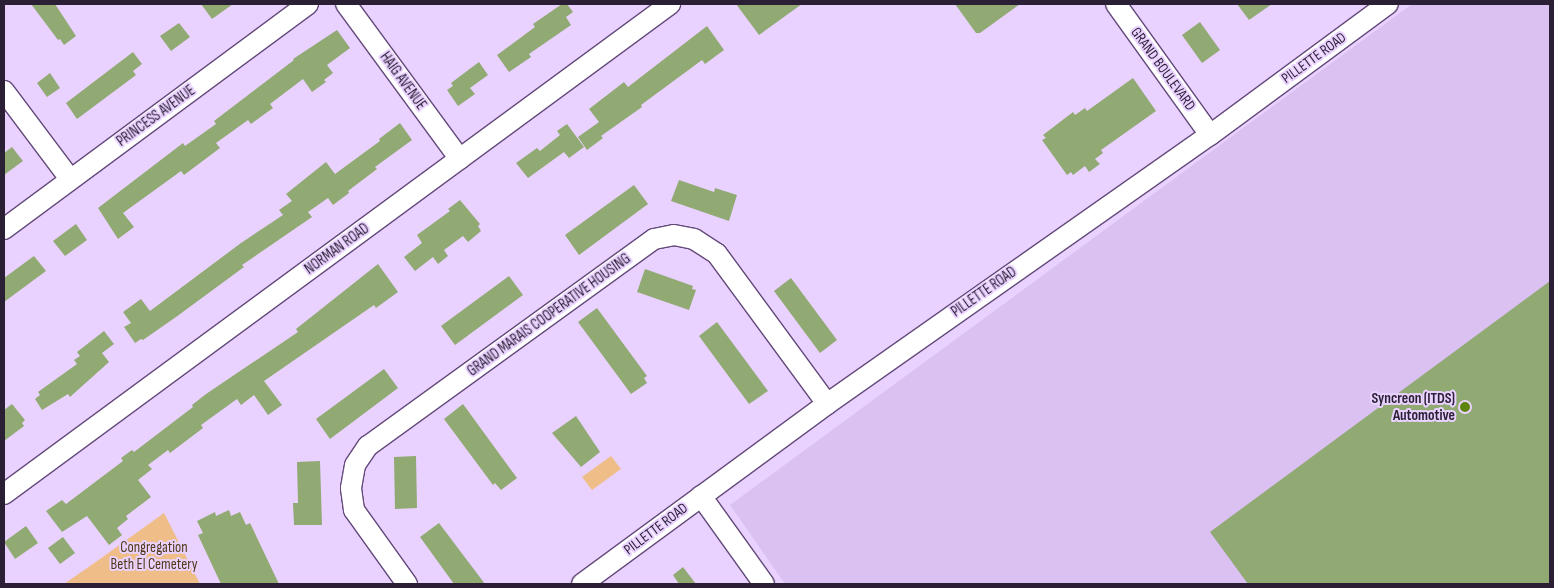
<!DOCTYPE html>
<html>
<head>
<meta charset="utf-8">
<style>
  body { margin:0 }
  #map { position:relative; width:1554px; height:588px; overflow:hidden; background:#e9d2ff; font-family:"Sofia Sans Condensed",sans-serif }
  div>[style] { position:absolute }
  .built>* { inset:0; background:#dac1f1 }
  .green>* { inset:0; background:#efbd87 }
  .building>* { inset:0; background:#91a973 }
  .roads { filter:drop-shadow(1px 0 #644a7a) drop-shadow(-1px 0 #644a7a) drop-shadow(0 1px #644a7a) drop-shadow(0 -1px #644a7a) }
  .minor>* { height:20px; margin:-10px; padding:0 10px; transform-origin:10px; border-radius:10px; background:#fff }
  .dots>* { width:14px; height:14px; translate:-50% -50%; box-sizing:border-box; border:2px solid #e9d2ff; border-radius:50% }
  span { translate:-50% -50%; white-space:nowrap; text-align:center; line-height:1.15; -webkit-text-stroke:4px #e9d2ff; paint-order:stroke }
  .street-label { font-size:15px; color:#2a1f34 }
  .poi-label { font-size:15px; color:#2a1f34; font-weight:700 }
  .right { translate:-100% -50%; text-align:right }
  .park-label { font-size:15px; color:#523716 }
  .frame { position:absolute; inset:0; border:5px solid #2a1f34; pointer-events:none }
</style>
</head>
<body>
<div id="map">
  <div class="built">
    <i style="clip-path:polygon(1412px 4px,1550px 4px,1550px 584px,785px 584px,730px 505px)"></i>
  </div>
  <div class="green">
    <i style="clip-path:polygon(611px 456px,621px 469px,592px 490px,582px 477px)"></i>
    <i style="clip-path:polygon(164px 513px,200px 584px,64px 584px,100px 559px)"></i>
  </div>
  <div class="building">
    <i style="clip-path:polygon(31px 4px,55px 4px,76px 36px,64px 45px,60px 39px,58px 40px)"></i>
    <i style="clip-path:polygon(201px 4px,233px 4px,212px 19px)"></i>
    <i style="clip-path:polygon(562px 4px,567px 4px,573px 12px,566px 17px,571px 25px,529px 54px,531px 57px,509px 72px,497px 55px,535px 27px,533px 24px)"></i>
    <i style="clip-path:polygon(736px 4px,802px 4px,759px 35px)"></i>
    <i style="clip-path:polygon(955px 4px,1020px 4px,980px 33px,976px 33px)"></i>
    <i style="clip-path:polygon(1237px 4px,1272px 4px,1249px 20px)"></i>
    <i style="clip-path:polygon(1200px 22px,1220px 50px,1202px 63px,1182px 35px)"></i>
    <i style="clip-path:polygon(179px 23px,190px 37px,171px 51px,160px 36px)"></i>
    <i style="clip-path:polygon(707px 26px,724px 50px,705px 64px,702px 60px,641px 105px,642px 107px,601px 136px,603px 138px,587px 150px,578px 137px,599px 122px,589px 109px,624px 82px,628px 87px)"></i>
    <i style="clip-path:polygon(337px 30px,350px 48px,327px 65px,333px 73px,324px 80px,326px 82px,312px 92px,303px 79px,270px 104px,273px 108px,251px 124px,248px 120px,216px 143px,220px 148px,184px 175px,181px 171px,123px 213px,134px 227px,118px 239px,98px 208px,183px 143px,185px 146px,216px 124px,214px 121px,294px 60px,293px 59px)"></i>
    <i style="clip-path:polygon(133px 52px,142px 64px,133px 71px,136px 75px,77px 119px,66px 103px)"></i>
    <i style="clip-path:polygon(479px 62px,488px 75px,470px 88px,475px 94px,458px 106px,447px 90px,453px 86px,451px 83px)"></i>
    <i style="clip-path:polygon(50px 73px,60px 88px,47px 97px,37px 83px)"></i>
    <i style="clip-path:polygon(1133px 78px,1156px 111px,1101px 150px,1103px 153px,1095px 159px,1100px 164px,1089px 172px,1085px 166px,1073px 175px,1071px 172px,1067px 175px,1042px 140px,1046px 138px,1043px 135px,1073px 112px,1075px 115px,1085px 108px,1087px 111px)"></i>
    <i style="clip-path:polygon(400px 123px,412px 140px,375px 167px,377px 169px,348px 191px,349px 193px,333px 205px,328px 198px,308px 212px,312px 217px,242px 265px,244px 267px,176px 317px,143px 340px,141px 339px,135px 343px,124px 327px,131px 323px,123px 312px,141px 299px,150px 311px,241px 243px,283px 215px,279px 210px,292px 201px,286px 194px,326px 162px,335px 174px,380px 141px,379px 139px)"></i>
    <i style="clip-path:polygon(567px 124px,584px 147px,569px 158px,564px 152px,528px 178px,516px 163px,537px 148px,540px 151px,560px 135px,557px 131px)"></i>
    <i style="clip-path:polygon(12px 147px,23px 161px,4px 175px,4px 153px)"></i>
    <i style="clip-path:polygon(679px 180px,714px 192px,715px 188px,737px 195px,729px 221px,671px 201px)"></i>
    <i style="clip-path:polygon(634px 185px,648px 204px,579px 255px,565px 235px)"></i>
    <i style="clip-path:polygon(460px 200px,480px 224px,478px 226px,481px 231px,468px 242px,463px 236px,444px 250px,448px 256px,438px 264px,433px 257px,415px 271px,404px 257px,422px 243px,417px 235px,450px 211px,448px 209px)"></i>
    <i style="clip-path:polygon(76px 224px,87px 240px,65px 256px,53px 241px)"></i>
    <i style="clip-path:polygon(34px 256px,46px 271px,4px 302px,4px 278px)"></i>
    <i style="clip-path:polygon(378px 264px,398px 292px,376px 308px,374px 305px,264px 381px,282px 405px,268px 415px,254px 395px,241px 405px,237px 399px,201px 425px,203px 428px,170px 453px,168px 450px,148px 465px,152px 469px,138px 480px,151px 497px,126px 516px,128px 519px,117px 528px,122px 535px,109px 545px,87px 516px,62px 532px,46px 511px,62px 500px,66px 504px,123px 461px,121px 458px,132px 450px,134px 452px,193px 407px,192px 405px,206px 394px,298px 332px,296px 329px)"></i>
    <i style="clip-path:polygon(645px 269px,693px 286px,692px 289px,696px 290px,689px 310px,637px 292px)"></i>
    <i style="clip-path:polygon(509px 276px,523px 295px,455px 345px,441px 326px)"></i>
    <i style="clip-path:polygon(791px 278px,837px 340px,820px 353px,774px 291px)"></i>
    <i style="clip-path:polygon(1550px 281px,1550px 584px,1248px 584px,1210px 532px)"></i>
    <i style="clip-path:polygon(597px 308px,647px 376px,644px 378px,647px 383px,631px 394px,578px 322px)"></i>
    <i style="clip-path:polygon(717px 322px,768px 391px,749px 404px,699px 336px)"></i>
    <i style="clip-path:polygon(104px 331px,114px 344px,102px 353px,109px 362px,70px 397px,68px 394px,42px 410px,35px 399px,40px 395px,38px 392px,77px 364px,74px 360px,80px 356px,77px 352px)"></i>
    <i style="clip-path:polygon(384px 369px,398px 388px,330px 439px,316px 419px)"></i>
    <i style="clip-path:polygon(12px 404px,25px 420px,22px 423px,24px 426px,4px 441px,4px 410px)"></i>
    <i style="clip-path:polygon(463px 404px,517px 478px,501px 490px,495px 483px,493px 485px,444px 419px)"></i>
    <i style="clip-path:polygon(576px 416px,600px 452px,581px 467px,552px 433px)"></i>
    <i style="clip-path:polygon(416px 456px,417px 508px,395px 509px,394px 457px)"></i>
    <i style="clip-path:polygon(320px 461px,322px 525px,294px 525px,293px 503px,298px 503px,297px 462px)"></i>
    <i style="clip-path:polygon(229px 510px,231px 516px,240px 512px,246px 525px,250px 523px,279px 584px,221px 584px,198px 535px,203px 533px,197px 521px,215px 512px,216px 516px)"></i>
    <i style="clip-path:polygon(439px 523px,485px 584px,454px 584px,420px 537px)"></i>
    <i style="clip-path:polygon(26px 526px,38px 543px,15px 559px,4px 542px)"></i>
    <i style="clip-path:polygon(63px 537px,75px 553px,60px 564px,48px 548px)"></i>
    <i style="clip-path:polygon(683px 567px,696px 584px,679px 584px,673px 575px)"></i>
  </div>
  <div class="roads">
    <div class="minor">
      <i style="left:346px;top:4px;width:192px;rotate:53.7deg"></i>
      <i style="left:1116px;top:4px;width:161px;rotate:54.3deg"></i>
      <i style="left:4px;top:91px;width:110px;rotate:53.1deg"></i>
      <i style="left:4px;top:229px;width:378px;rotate:-36.5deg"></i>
      <i style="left:4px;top:494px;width:827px;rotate:-36.34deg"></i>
      <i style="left:701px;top:496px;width:108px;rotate:54.4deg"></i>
      <i style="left:407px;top:584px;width:91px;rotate:-125.6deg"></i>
      <i style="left:354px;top:510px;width:22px;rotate:-98deg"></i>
      <i style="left:351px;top:488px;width:23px;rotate:-80deg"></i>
      <i style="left:355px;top:465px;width:23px;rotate:-56deg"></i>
      <i style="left:368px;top:446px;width:353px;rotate:-35.9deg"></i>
      <i style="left:654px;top:239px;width:20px;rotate:-11deg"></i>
      <i style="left:674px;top:235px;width:20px;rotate:11deg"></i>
      <i style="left:694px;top:239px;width:27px;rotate:33deg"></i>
      <i style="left:717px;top:254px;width:186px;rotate:53.7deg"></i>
      <i style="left:582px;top:584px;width:304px;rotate:-36.3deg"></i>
      <i style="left:827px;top:404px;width:468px;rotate:-35.1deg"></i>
      <i style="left:1210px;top:135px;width:221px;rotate:-36.4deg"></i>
    </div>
  </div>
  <div class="dots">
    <i style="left:1465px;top:407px;background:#5d850b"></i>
  </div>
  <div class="street-label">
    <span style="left:1314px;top:58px;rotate:-36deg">PILLETTE ROAD</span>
    <span style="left:1163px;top:69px;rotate:54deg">GRAND BOULEVARD</span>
    <span style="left:403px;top:81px;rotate:54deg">HAIG AVENUE</span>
    <span style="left:156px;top:116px;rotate:-36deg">PRINCESS AVENUE</span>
    <span style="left:337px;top:249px;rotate:-36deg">NORMAN ROAD</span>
    <span style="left:984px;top:292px;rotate:-35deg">PILLETTE ROAD</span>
    <span style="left:549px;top:315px;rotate:-36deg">GRAND MARAIS COOPERATIVE HOUSING</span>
    <span style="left:656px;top:529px;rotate:-37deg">PILLETTE ROAD</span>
  </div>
  <div class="poi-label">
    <span class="right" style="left:1455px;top:407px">Syncreon (ITDS)<br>Automotive</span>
  </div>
  <div class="park-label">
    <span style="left:154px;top:556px">Congregation<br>Beth El Cemetery</span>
  </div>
  <div class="frame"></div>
</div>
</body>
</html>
